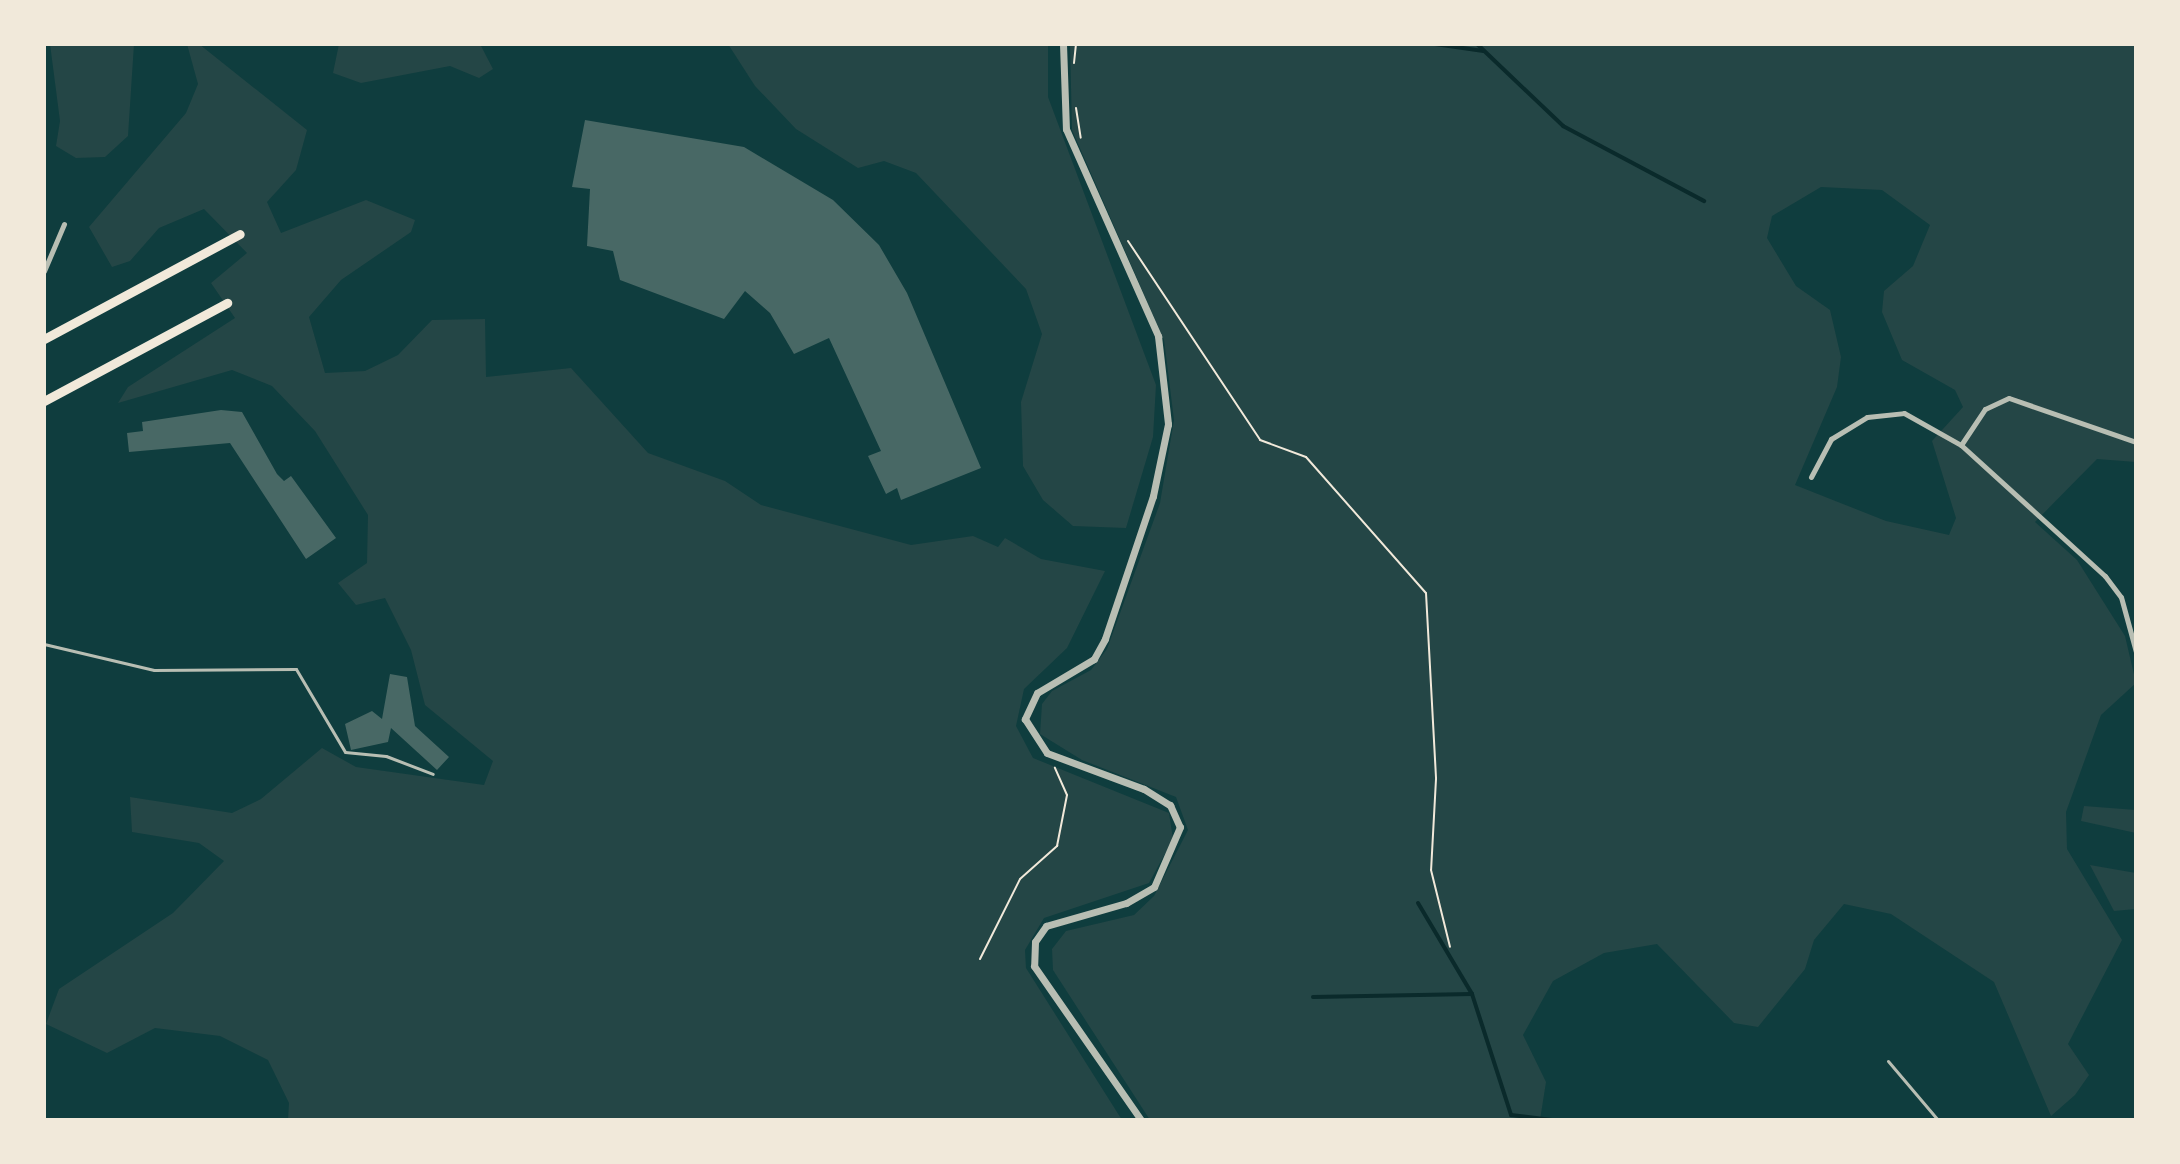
<!DOCTYPE html>
<html>
<head>
<meta charset="utf-8">
<style>
  body { margin:0 }
  #map { position:relative; width:2180px; height:1164px; overflow:hidden; background:#0f3d3e; font-family:"Source Sans 3",sans-serif }
  div>[style] { position:absolute }
  .green>* { inset:0; background:#244646 }
  .stream>* { height:4px; margin:-2px; padding:0 2px; transform-origin:2px; border-radius:2px; background:#0a2a2b }
  .building>* { inset:0; background:#486865 }
  .path>* { height:2px; margin:-1px; padding:0 1px; transform-origin:1px; border-radius:1px; background:#f1e9da }
  .service>* { height:3px; margin:-1.5px; padding:0 1.5px; transform-origin:1.5px; border-radius:1.5px; background:#b8beb3 }
  .minor>* { height:5px; margin:-2.5px; padding:0 2.5px; transform-origin:2.5px; border-radius:2.5px; background:#b8beb3 }
  .tertiary>* { height:7px; margin:-3.5px; padding:0 3.5px; transform-origin:3.5px; border-radius:3.5px; background:#b8beb3 }
  .trunk>* { height:9px; margin:-4.5px; padding:0 4.5px; transform-origin:4.5px; border-radius:4.5px; background:#f1e9da }
  span { translate:-50% -50%; white-space:nowrap; text-align:center; line-height:1.15; -webkit-text-stroke:6px #f1e9da; paint-order:stroke }
  .frame { position:absolute; inset:0; border:46px solid #f1e9da; pointer-events:none }
</style>
</head>
<body>
<div id="map">
  <div class="green">
    <i style="clip-path:polygon(50px 44px,134px 44px,128px 136px,105px 157px,76px 158px,56px 146px,60px 121px)"></i>
    <i style="clip-path:polygon(187px 44px,199px 44px,307px 130px,296px 170px,267px 202px,281px 233px,366px 200px,415px 220px,411px 232px,341px 280px,309px 317px,325px 373px,365px 371px,398px 355px,432px 320px,485px 319px,486px 377px,571px 368px,648px 453px,725px 481px,761px 505px,911px 545px,973px 536px,998px 547px,1005px 538px,1041px 559px,1105px 571px,1067px 648px,1024px 689px,1016px 726px,1033px 758px,1169px 813px,1173px 839px,1149px 883px,1044px 918px,1025px 950px,1026px 968px,1122px 1120px,288px 1120px,289px 1103px,268px 1060px,220px 1036px,155px 1028px,107px 1053px,46px 1024px,59px 989px,173px 913px,224px 861px,199px 843px,132px 832px,130px 797px,232px 813px,261px 799px,322px 748px,356px 767px,484px 785px,493px 761px,425px 705px,411px 650px,385px 598px,356px 605px,338px 583px,367px 563px,368px 515px,315px 431px,272px 386px,232px 370px,118px 403px,128px 387px,235px 318px,211px 283px,247px 253px,204px 209px,159px 228px,130px 261px,112px 267px,89px 227px,186px 113px,198px 84px)"></i>
    <i style="clip-path:polygon(339px 44px,480px 44px,493px 69px,479px 78px,450px 66px,361px 83px,333px 73px)"></i>
    <i style="clip-path:polygon(728px 44px,1048px 44px,1048px 97px,1156px 385px,1153px 437px,1126px 528px,1073px 526px,1043px 500px,1023px 466px,1021px 402px,1042px 334px,1026px 289px,916px 173px,884px 161px,858px 168px,796px 129px,755px 86px)"></i>
    <i style="clip-path:polygon(evenodd,1070px 44px,2136px 44px,2136px 462px,2097px 459px,2035px 522px,2077px 560px,2125px 636px,2136px 683px,2101px 715px,2066px 812px,2067px 849px,2122px 940px,2068px 1044px,2089px 1075px,2075px 1095px,2051px 1116px,1994px 982px,1891px 914px,1844px 904px,1814px 940px,1805px 969px,1758px 1027px,1734px 1023px,1657px 944px,1604px 953px,1553px 981px,1523px 1035px,1546px 1082px,1540px 1120px,1150px 1120px,1053px 970px,1052px 949px,1066px 931px,1134px 915px,1154px 896px,1188px 830px,1176px 797px,1082px 760px,1040px 734px,1042px 704px,1052px 691px,1091px 670px,1107px 649px,1160px 503px,1174px 420px,1164px 340px,1072px 130px,1070px 44px,1821px 187px,1882px 190px,1930px 225px,1913px 266px,1884px 291px,1882px 312px,1902px 360px,1955px 390px,1963px 407px,1932px 441px,1956px 518px,1949px 535px,1886px 521px,1795px 485px,1837px 387px,1841px 357px,1830px 310px,1796px 286px,1767px 238px,1772px 216px,1821px 187px)"></i>
    <i style="clip-path:polygon(2084px 806px,2136px 810px,2136px 833px,2081px 821px)"></i>
    <i style="clip-path:polygon(2090px 865px,2136px 873px,2136px 909px,2114px 911px)"></i>
  </div>
  <div class="stream">
    <i style="left:1435px;top:44px;width:49px;rotate:8.1deg"></i>
    <i style="left:1477px;top:44px;width:119px;rotate:43.6deg"></i>
    <i style="left:1563px;top:126px;width:160px;rotate:28deg"></i>
    <i style="left:1418px;top:903px;width:106px;rotate:59.3deg"></i>
    <i style="left:1472px;top:994px;width:127px;rotate:72.1deg"></i>
    <i style="left:1511px;top:1115px;width:41px;rotate:7deg"></i>
    <i style="left:1313px;top:997px;width:159px;rotate:-1.1deg"></i>
  </div>
  <div class="building">
    <i style="clip-path:polygon(585px 120px,744px 147px,833px 200px,879px 245px,907px 293px,981px 468px,901px 500px,897px 488px,886px 494px,868px 456px,881px 451px,829px 338px,794px 354px,770px 313px,745px 291px,724px 319px,620px 280px,613px 251px,587px 246px,590px 189px,572px 187px)"></i>
    <i style="clip-path:polygon(221px 410px,242px 412px,277px 474px,284px 481px,291px 476px,336px 538px,306px 559px,230px 443px,129px 452px,127px 433px,143px 431px,142px 422px)"></i>
    <i style="clip-path:polygon(390px 674px,407px 677px,415px 726px,449px 757px,437px 770px,391px 728px,388px 742px,351px 750px,345px 724px,372px 711px,382px 719px)"></i>
  </div>
  <div class="path">
    <i style="left:1074px;top:63px;width:19px;rotate:-84deg"></i>
    <i style="left:1076px;top:108px;width:30px;rotate:81deg"></i>
    <i style="left:1128px;top:241px;width:239px;rotate:56.4deg"></i>
    <i style="left:1260px;top:440px;width:49px;rotate:20.3deg"></i>
    <i style="left:1306px;top:457px;width:181px;rotate:48.6deg"></i>
    <i style="left:1426px;top:593px;width:186px;rotate:86.9deg"></i>
    <i style="left:1436px;top:779px;width:91px;rotate:93.1deg"></i>
    <i style="left:1431px;top:870px;width:79px;rotate:76.1deg"></i>
    <i style="left:980px;top:959px;width:89px;rotate:-63.4deg"></i>
    <i style="left:1020px;top:879px;width:50px;rotate:-41.7deg"></i>
    <i style="left:1057px;top:846px;width:52px;rotate:-78.9deg"></i>
    <i style="left:1067px;top:795px;width:30px;rotate:-114deg"></i>
  </div>
  <div class="service">
    <i style="left:44px;top:644px;width:113px;rotate:13.3deg"></i>
    <i style="left:154px;top:670px;width:142px;rotate:-0.4deg"></i>
    <i style="left:296px;top:669px;width:96px;rotate:59.4deg"></i>
    <i style="left:345px;top:752px;width:41px;rotate:5.6deg"></i>
    <i style="left:386px;top:756px;width:50px;rotate:21deg"></i>
    <i style="left:1888px;top:1061px;width:77px;rotate:49.7deg"></i>
  </div>
  <div class="minor">
    <i style="left:44px;top:271px;width:51px;rotate:-66.9deg"></i>
    <i style="left:1961px;top:445px;width:195px;rotate:42.3deg"></i>
    <i style="left:2105px;top:576px;width:26px;rotate:53deg"></i>
    <i style="left:2121px;top:597px;width:57px;rotate:74.7deg"></i>
    <i style="left:1811px;top:477px;width:43px;rotate:-62.2deg"></i>
    <i style="left:1831px;top:439px;width:42px;rotate:-31.4deg"></i>
    <i style="left:1867px;top:417px;width:37px;rotate:-6deg"></i>
    <i style="left:1904px;top:413px;width:65px;rotate:29.3deg"></i>
    <i style="left:1961px;top:445px;width:43px;rotate:-56.3deg"></i>
    <i style="left:1985px;top:409px;width:26px;rotate:-25deg"></i>
    <i style="left:2009px;top:398px;width:134px;rotate:19.1deg"></i>
  </div>
  <div class="tertiary">
    <i style="left:1063px;top:44px;width:85px;rotate:88deg"></i>
    <i style="left:1066px;top:129px;width:227px;rotate:66deg"></i>
    <i style="left:1158px;top:336px;width:89px;rotate:83.5deg"></i>
    <i style="left:1168px;top:424px;width:74px;rotate:101.8deg"></i>
    <i style="left:1153px;top:496px;width:151px;rotate:108.6deg"></i>
    <i style="left:1105px;top:639px;width:23px;rotate:119deg"></i>
    <i style="left:1094px;top:659px;width:66px;rotate:149.2deg"></i>
    <i style="left:1037px;top:693px;width:29px;rotate:115deg"></i>
    <i style="left:1025px;top:719px;width:40px;rotate:57.1deg"></i>
    <i style="left:1047px;top:753px;width:103px;rotate:20.4deg"></i>
    <i style="left:1144px;top:789px;width:31px;rotate:32deg"></i>
    <i style="left:1170px;top:805px;width:24px;rotate:66deg"></i>
    <i style="left:1180px;top:827px;width:65px;rotate:113.4deg"></i>
    <i style="left:1154px;top:887px;width:32px;rotate:150deg"></i>
    <i style="left:1126px;top:903px;width:83px;rotate:164deg"></i>
    <i style="left:1046px;top:926px;width:19px;rotate:125deg"></i>
    <i style="left:1035px;top:942px;width:24px;rotate:92deg"></i>
    <i style="left:1034px;top:966px;width:188px;rotate:55.2deg"></i>
  </div>
  <div class="trunk">
    <i style="left:44px;top:339px;width:222px;rotate:-28.2deg"></i>
    <i style="left:44px;top:401px;width:208px;rotate:-28.2deg"></i>
  </div>
  <div class="frame"></div>
</div>
</body>
</html>
